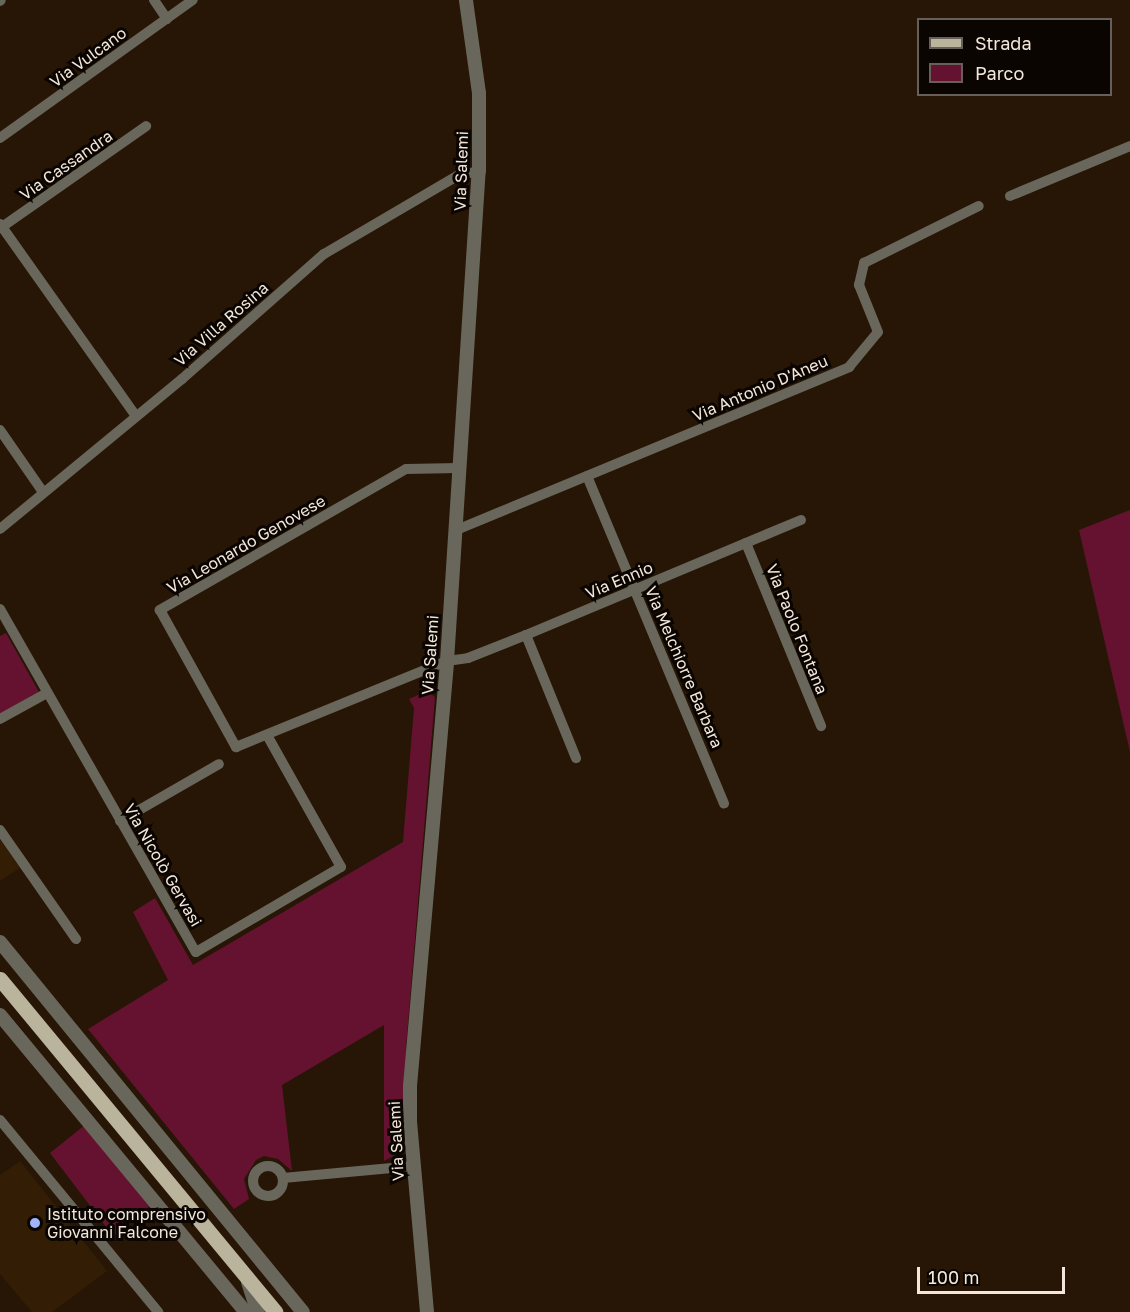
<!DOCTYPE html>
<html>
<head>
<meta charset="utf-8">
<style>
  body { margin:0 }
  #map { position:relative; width:1130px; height:1312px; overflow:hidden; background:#271605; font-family:"Golos Text",sans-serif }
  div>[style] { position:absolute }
  .built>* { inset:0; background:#331e05 }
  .green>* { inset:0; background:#651230 }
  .minor>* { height:10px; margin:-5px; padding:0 5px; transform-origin:5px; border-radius:5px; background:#69675b }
  .minor>.ring { margin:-5px; padding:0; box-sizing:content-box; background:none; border:10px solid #69675b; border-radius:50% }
  .tertiary>* { height:14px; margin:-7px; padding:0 7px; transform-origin:7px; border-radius:7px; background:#69675b }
  .primary>* { height:15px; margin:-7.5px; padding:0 7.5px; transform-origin:7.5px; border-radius:7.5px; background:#bab49c }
  .dots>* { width:16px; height:16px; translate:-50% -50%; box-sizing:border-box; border:3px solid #0a0501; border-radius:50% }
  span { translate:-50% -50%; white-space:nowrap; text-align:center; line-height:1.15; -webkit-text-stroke:6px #0a0501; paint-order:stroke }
  .street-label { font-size:16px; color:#f3e7dc }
  .poi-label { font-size:16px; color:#f3e7dc }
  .left { translate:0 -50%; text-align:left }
  .legend { position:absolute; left:917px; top:18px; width:195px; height:78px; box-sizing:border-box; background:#0a0501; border:2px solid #675f59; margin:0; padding:8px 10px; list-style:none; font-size:18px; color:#f3e7dc }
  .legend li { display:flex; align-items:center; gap:12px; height:30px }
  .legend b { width:30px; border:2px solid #675f59 }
  .scale { position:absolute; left:917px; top:1267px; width:148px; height:27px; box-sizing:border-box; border:3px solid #f3e7dc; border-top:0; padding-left:8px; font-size:18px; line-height:21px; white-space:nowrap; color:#f3e7dc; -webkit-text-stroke:4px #0a0501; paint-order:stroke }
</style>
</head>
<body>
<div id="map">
  <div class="built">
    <i style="clip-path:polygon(0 839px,20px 868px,0 881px)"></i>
    <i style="clip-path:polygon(20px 1161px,107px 1271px,52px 1312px,32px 1312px,0 1274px,0 1175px)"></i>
  </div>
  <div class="green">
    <i style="clip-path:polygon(1130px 510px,1130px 752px,1079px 530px)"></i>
    <i style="clip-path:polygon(6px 633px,39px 692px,0 714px,0 636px)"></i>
    <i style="clip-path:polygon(427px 691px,435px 697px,406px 1047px,404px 1146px,401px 1152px,384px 1161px,384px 1025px,282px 1085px,292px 1171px,278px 1159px,264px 1156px,256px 1160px,244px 1179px,249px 1199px,234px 1209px,88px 1029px,168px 980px,133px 912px,155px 898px,193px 965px,403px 842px,414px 708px,409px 699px)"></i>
    <i style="clip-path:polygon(85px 1125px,151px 1205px,113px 1236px,50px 1153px)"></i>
  </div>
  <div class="minor">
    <i style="left:154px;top:0;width:23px;rotate:56deg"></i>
    <i style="left:0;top:1px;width:1px;rotate:-45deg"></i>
    <i style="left:0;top:138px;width:237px;rotate:-35.6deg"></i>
    <i style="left:1010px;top:196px;width:130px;rotate:-22.6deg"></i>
    <i style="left:0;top:224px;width:235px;rotate:54.7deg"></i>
    <i style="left:2px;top:227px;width:176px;rotate:-35deg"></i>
    <i style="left:0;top:430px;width:75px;rotate:55.3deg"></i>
    <i style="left:458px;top:468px;width:52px;rotate:178.9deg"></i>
    <i style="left:406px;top:469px;width:284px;rotate:150.2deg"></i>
    <i style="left:160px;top:610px;width:157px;rotate:61deg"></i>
    <i style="left:236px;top:747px;width:228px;rotate:-22.2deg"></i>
    <i style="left:447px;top:661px;width:21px;rotate:-8deg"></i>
    <i style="left:468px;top:658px;width:62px;rotate:-21.6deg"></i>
    <i style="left:526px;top:635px;width:298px;rotate:-22.7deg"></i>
    <i style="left:587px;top:476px;width:355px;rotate:67.3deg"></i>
    <i style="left:0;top:529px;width:236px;rotate:-39.5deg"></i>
    <i style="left:182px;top:379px;width:189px;rotate:-41.4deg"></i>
    <i style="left:324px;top:254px;width:154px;rotate:-30.4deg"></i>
    <i style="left:457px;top:176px;width:23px;rotate:-13deg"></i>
    <i style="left:454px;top:531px;width:428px;rotate:-22.5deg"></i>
    <i style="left:849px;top:367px;width:45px;rotate:-50.4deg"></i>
    <i style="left:878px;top:332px;width:51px;rotate:-112deg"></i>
    <i style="left:859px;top:285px;width:23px;rotate:-77deg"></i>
    <i style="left:864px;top:263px;width:128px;rotate:-26.4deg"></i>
    <i style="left:746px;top:543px;width:198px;rotate:67.7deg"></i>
    <i style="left:0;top:609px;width:395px;rotate:60.3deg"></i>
    <i style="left:196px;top:952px;width:168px;rotate:-30.4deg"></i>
    <i style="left:341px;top:867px;width:151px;rotate:-119.3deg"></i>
    <i style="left:526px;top:635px;width:133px;rotate:67.9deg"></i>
    <i style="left:0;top:719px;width:54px;rotate:-29deg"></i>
    <i style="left:120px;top:821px;width:114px;rotate:-29.9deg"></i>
    <i style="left:0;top:830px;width:133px;rotate:55.1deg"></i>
    <i style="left:0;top:1120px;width:249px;rotate:50.5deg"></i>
    <i class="ring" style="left:253px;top:1166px;width:20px;height:20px"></i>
    <i style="left:283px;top:1178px;width:131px;rotate:-5.3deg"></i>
  </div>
  <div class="tertiary">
    <i style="left:0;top:942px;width:478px;rotate:50.7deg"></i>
    <i style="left:0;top:1015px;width:386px;rotate:50.4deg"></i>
    <i style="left:248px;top:1282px;width:32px;rotate:72deg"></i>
    <i style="left:427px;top:1312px;width:190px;rotate:-95.1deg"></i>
    <i style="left:410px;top:1123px;width:37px;rotate:-90deg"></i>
    <i style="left:410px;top:1086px;width:427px;rotate:-85deg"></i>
    <i style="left:447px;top:661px;width:491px;rotate:-86.3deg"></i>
    <i style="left:479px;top:171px;width:78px;rotate:-90deg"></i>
    <i style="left:479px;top:93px;width:94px;rotate:-98deg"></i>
  </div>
  <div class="primary">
    <i style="left:0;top:979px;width:432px;rotate:50.4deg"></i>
  </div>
  <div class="dots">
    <i style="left:35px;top:1223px;background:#a1b3fd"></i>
  </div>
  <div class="street-label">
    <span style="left:88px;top:57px;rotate:-36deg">Via Vulcano</span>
    <span style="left:66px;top:165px;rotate:-35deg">Via Cassandra</span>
    <span style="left:461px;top:171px;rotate:-88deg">Via Salemi</span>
    <span style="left:221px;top:324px;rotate:-41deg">Via Villa Rosina</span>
    <span style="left:760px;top:388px;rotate:-23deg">Via Antonio D'Aneu</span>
    <span style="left:246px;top:544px;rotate:-30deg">Via Leonardo Genovese</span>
    <span style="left:619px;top:580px;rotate:-23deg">Via Ennio</span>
    <span style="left:797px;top:629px;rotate:68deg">Via Paolo Fontana</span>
    <span style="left:430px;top:655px;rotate:-86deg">Via Salemi</span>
    <span style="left:684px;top:667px;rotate:67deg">Via Melchiorre Barbara</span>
    <span style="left:163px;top:865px;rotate:60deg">Via Nicolò Gervasi</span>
    <span style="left:396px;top:1141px;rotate:-93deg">Via Salemi</span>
  </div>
  <div class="poi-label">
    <span class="left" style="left:47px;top:1223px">Istituto comprensivo<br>Giovanni Falcone</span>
  </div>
  <ul class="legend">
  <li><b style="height:8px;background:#bab49c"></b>Strada</li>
  <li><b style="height:16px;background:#651230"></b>Parco</li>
  </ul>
  <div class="scale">100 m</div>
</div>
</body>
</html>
